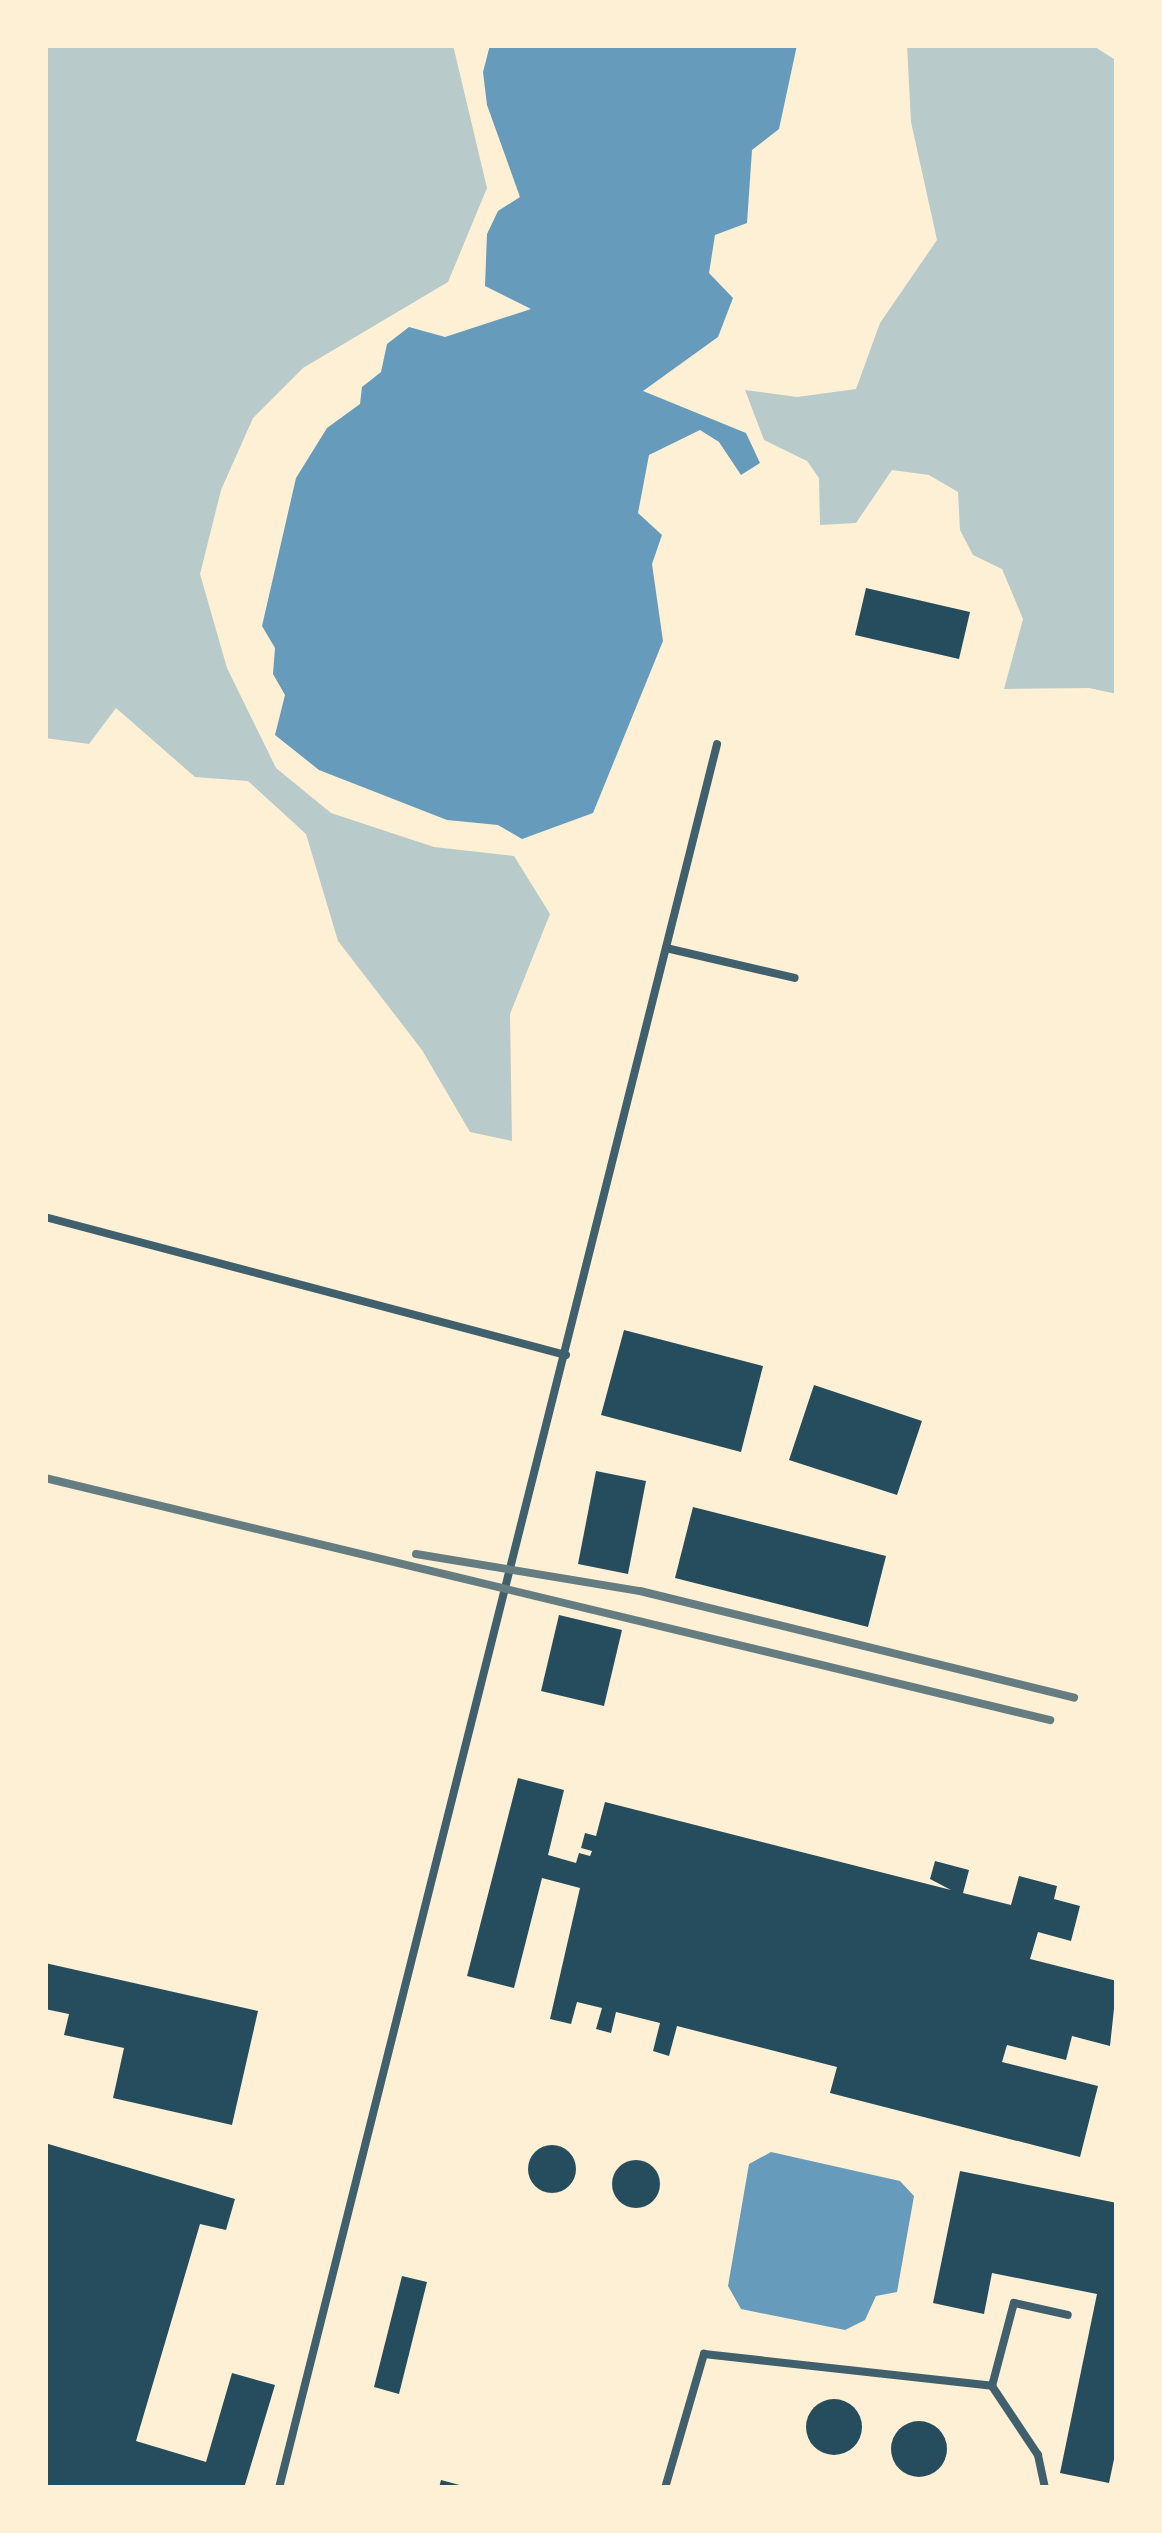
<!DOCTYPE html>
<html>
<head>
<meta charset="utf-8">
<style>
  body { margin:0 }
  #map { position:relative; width:1162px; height:2533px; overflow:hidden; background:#fdf0d5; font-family:"Playfair Display",serif }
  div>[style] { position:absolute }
  .green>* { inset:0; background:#b9caca }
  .water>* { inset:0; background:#669bbc }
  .building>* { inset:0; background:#264d5e }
  .round { border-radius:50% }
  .service>* { height:8px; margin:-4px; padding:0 4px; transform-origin:4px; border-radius:4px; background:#3f606c }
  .rail>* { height:8px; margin:-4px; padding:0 4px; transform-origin:4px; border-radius:4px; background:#657d81 }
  span { translate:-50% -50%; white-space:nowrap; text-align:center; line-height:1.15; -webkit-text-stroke:10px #fdf0d5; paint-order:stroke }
  .frame { position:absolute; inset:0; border:48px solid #fdf0d5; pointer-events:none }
</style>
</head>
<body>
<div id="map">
  <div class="green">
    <i style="clip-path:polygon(45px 45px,453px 45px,487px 188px,448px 282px,303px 368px,253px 418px,221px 490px,200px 574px,227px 668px,276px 768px,331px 813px,434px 847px,514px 856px,550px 914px,510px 1014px,512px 1141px,470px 1132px,422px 1050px,338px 941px,306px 834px,248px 781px,195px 777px,116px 708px,89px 744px,45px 738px)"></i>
    <i style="clip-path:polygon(907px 45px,1092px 45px,1117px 61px,1117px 694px,1089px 688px,1004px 689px,1023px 619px,1002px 569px,973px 555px,960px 530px,958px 492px,929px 475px,892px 470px,856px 523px,820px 525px,819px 478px,807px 461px,764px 440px,745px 390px,797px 397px,856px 389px,880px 323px,937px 240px,911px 122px)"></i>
  </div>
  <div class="water">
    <i style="clip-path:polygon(490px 45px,797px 45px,779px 129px,752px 150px,747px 223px,715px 235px,709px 273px,733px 298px,718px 337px,643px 391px,746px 433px,760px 463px,741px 475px,719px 442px,700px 430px,649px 455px,638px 513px,662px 535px,652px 564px,663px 641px,593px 813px,522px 839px,498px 825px,447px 820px,319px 770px,275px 735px,285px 695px,273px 674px,275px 648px,262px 626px,296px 478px,327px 428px,360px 404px,362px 387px,381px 372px,387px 344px,409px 327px,445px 337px,531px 309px,485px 286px,487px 234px,498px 211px,520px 197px,487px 105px,483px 72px)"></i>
    <i style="clip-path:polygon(771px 2152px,900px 2181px,914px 2196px,897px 2292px,876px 2296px,865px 2320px,845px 2330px,741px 2309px,728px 2286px,749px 2164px)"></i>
  </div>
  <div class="building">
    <i style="clip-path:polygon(866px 588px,970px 612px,959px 659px,855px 635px)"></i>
    <i style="clip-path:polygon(624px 1330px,763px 1366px,741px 1452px,601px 1415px)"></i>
    <i style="clip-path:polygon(814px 1385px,922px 1421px,897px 1495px,789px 1460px)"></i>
    <i style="clip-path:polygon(596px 1471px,646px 1481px,628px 1574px,578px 1564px)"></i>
    <i style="clip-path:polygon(693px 1507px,886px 1556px,868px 1627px,675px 1578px)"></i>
    <i style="clip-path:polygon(559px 1615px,622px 1630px,604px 1706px,541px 1691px)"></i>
    <i style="clip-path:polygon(518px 1778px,564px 1790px,548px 1855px,576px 1863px,579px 1853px,590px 1856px,592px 1851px,581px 1848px,585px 1833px,596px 1836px,605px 1802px,951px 1890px,930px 1879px,935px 1861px,969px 1870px,963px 1893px,1011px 1905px,1019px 1876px,1057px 1886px,1054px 1899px,1080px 1906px,1071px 1941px,1038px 1932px,1030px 1959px,1117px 1981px,1110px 2046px,1072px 2036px,1066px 2060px,1007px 2045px,1002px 2062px,1098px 2086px,1080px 2157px,830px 2093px,837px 2067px,677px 2026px,669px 2056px,653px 2051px,660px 2023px,616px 2012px,611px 2033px,596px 2029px,602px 2008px,577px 2002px,571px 2024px,550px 2019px,580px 1888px,542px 1878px,514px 1988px,467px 1976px)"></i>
    <i style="clip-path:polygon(45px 1963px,258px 2011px,232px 2125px,113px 2098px,124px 2048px,64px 2035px,69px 2014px,45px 2009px)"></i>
    <i style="clip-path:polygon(45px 2143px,235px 2199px,226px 2230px,200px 2224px,136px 2441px,206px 2462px,232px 2373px,275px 2385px,244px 2488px,45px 2487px)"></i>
    <i class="round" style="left:528px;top:2145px;width:48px;height:48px"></i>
    <i class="round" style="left:612px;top:2160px;width:48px;height:48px"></i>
    <i style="clip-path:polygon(960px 2171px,1117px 2203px,1117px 2445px,1109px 2483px,1060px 2473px,1097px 2294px,992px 2273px,984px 2314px,933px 2303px)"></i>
    <i style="clip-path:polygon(402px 2276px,427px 2282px,399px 2394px,374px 2387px)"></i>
    <i class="round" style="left:806px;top:2399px;width:56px;height:56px"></i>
    <i class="round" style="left:891px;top:2421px;width:56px;height:56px"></i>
    <i style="clip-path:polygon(441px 2480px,467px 2487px,467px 2488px,439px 2488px)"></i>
  </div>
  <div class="service">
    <i style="left:666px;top:948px;width:132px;rotate:13.1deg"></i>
    <i style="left:45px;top:1217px;width:539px;rotate:14.84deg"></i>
    <i style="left:279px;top:2488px;width:1798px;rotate:-75.9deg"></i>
    <i style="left:665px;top:2488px;width:140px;rotate:-73.8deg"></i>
    <i style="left:704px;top:2354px;width:290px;rotate:6.3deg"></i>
    <i style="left:1045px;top:2488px;width:34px;rotate:-102deg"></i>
    <i style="left:1038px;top:2455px;width:83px;rotate:-123.7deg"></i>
    <i style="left:992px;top:2386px;width:86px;rotate:-75.2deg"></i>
    <i style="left:1014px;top:2303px;width:55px;rotate:12.5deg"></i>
  </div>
  <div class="rail">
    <i style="left:45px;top:1478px;width:1034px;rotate:13.54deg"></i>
    <i style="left:416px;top:1554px;width:227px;rotate:9.4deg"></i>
    <i style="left:640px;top:1591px;width:447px;rotate:13.8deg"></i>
  </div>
  <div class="frame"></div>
</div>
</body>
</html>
